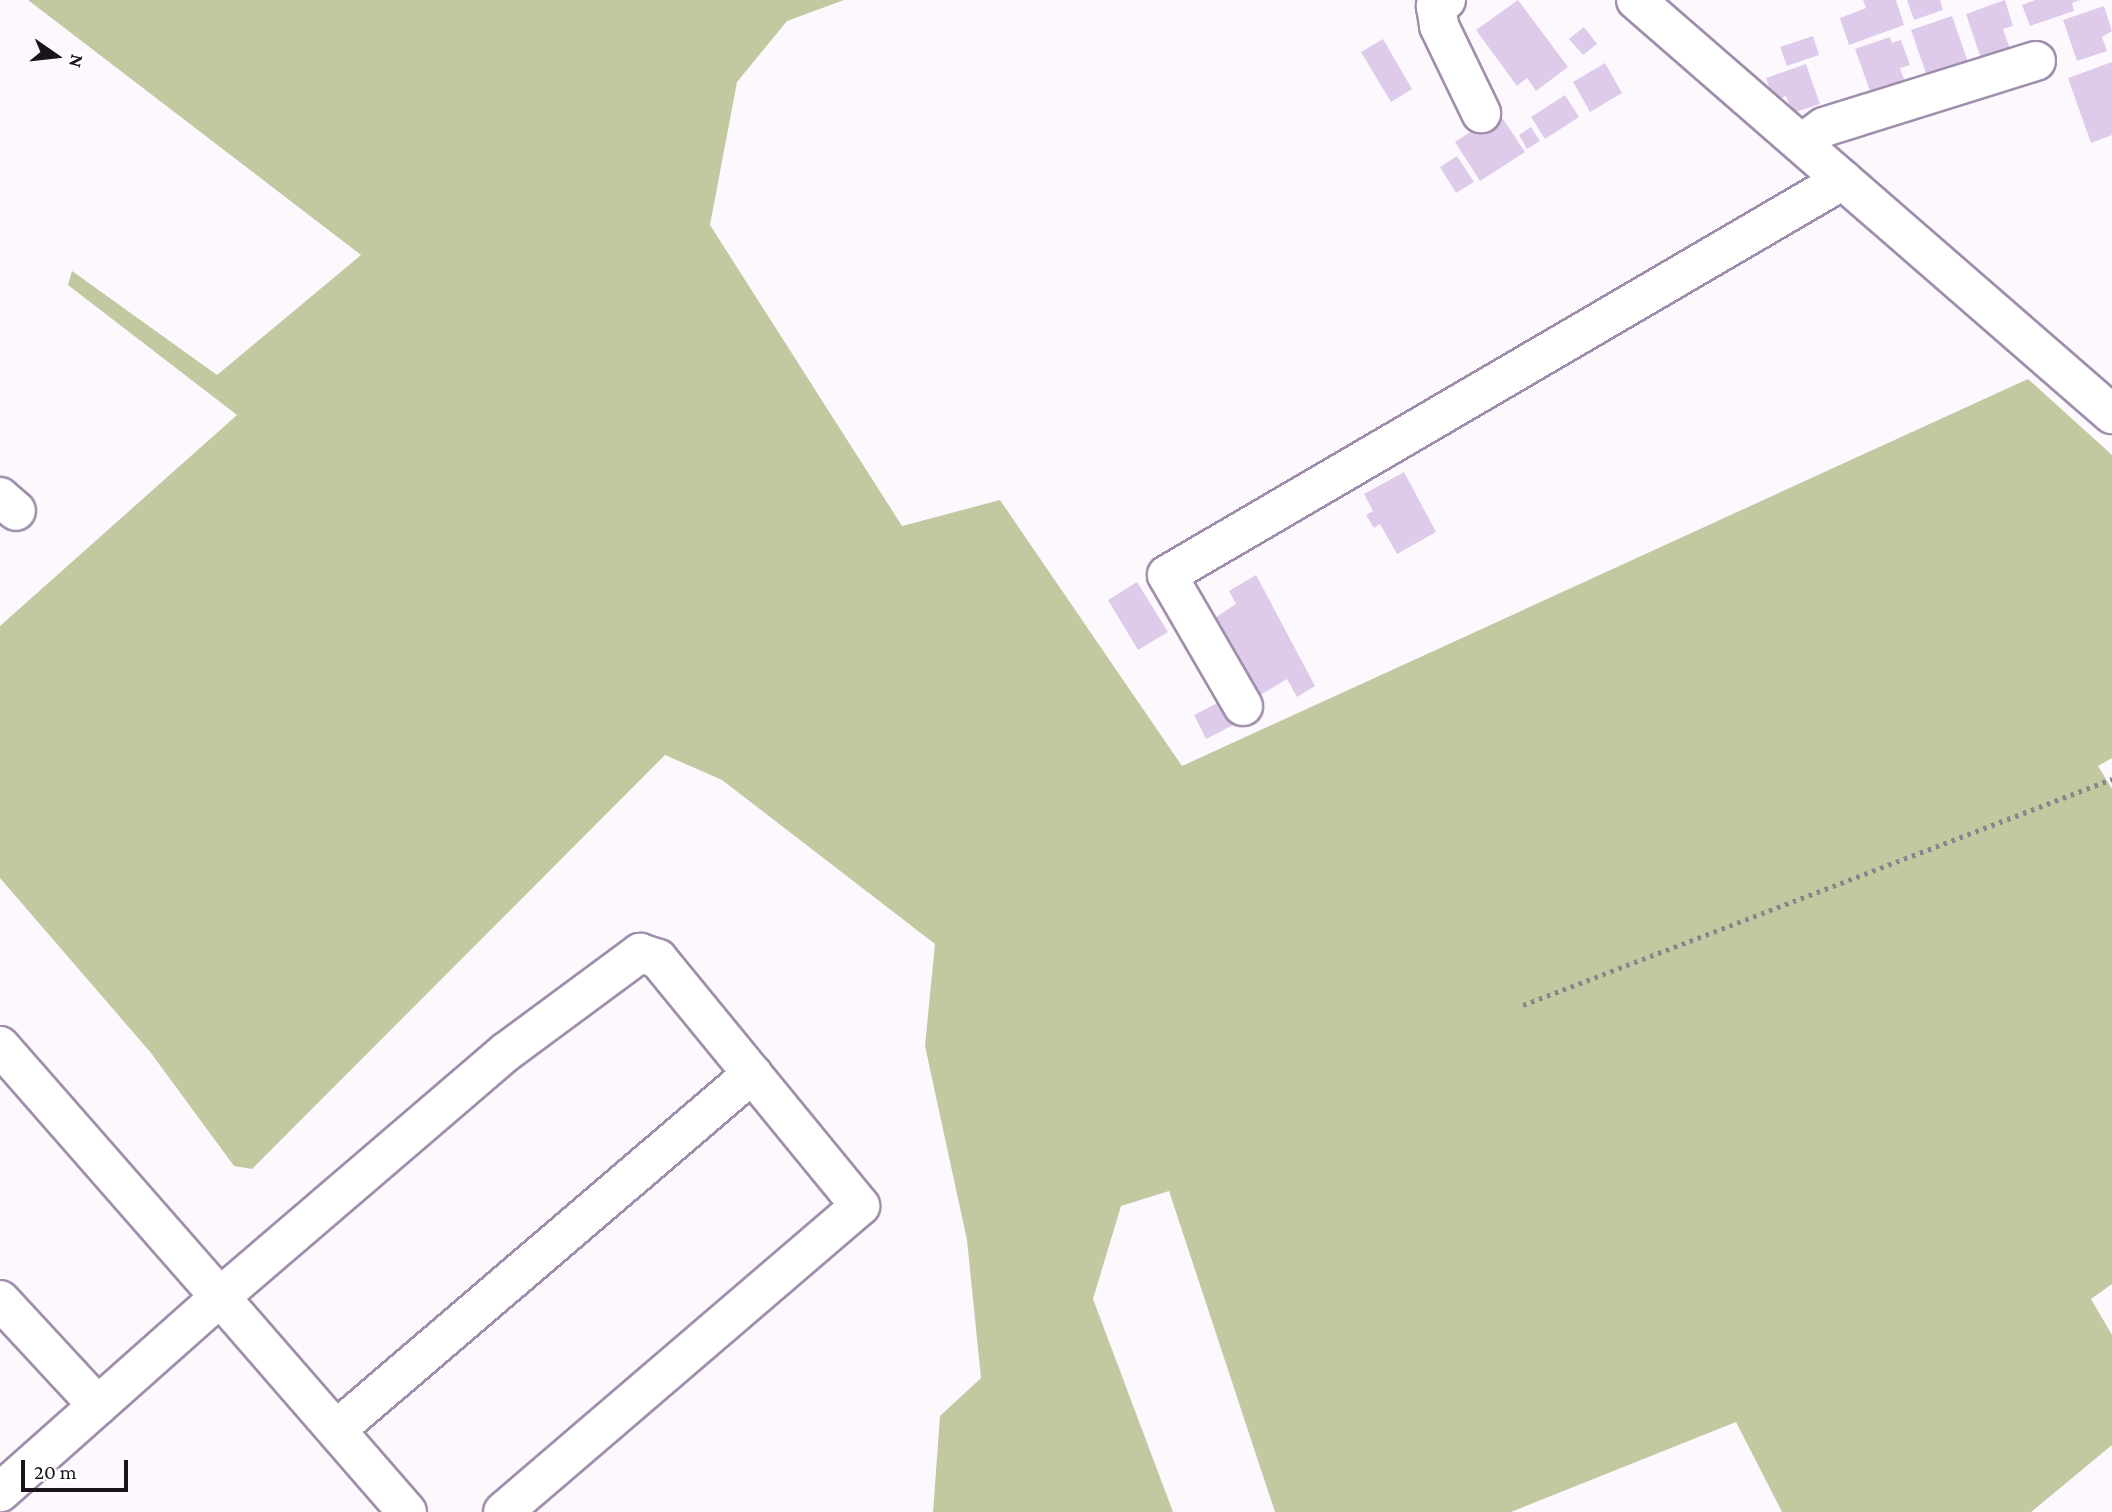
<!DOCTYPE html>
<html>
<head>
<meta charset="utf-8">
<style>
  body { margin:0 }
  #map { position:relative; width:2112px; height:1512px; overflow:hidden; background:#fcf8fe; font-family:"Crimson Pro",serif }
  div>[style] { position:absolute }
  .forest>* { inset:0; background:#c2c8a0 }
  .building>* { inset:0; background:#decbea }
  .path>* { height:4.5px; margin-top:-2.25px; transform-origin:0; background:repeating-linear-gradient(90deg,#8a848d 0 3.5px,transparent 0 8.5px) }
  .roads { filter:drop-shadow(2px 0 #a08eaa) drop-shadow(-2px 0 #a08eaa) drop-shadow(0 2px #a08eaa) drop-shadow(0 -2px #a08eaa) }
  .minor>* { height:38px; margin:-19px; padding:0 19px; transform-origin:19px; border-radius:19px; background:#fff }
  span { translate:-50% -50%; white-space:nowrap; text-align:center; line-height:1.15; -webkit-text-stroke:6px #fff; paint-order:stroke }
  .north { position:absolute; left:21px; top:21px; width:70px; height:70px; -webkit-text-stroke:5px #fff; paint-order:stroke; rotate:104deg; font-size:19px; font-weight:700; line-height:28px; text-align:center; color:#1a131e }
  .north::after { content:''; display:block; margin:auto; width:24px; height:32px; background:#1a131e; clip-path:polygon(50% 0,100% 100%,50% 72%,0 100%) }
  .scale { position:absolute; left:21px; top:1460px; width:107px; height:32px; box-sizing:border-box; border:4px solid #1a131e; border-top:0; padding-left:9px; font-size:21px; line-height:24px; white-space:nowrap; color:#1a131e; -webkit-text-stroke:5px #fff; paint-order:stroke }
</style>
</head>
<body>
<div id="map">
  <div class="forest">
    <i style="clip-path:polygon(28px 0,844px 0,787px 21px,737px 82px,710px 225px,902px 526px,1000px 500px,1182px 766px,2028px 379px,2112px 455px,2112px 758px,2098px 766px,2112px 789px,2112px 1284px,2091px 1299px,2112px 1335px,2112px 1445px,2031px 1512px,1782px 1512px,1736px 1422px,1511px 1512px,1275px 1512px,1169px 1191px,1121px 1206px,1093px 1299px,1173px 1512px,933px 1512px,940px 1416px,981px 1378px,967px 1240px,925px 1046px,935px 944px,722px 780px,665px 755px,252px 1169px,234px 1166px,151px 1053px,0 878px,0 626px,237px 415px,68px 285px,72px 271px,217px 375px,361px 255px)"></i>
  </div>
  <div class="building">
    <i style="clip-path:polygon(1518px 0,1568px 67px,1536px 91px,1527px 78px,1517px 86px,1476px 30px)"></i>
    <i style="clip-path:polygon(1863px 0,1896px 0,1904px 25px,1849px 45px,1840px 18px,1866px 8px)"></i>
    <i style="clip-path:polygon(1907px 0,1940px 0,1943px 10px,1914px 20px)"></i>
    <i style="clip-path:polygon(2005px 0,2013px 26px,2003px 29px,2011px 52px,1982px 62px,1966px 14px)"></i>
    <i style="clip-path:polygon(2035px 0,2080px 0,2072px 3px,2074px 11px,2030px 26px,2022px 5px)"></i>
    <i style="clip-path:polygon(2104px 6px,2112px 31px,2102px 37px,2107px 51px,2077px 61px,2063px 20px)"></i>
    <i style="clip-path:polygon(1952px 16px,1969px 65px,1928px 79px,1911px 30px)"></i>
    <i style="clip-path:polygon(1584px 27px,1597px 44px,1583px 55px,1569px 39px)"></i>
    <i style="clip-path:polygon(1813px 36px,1819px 55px,1787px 66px,1780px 47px)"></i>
    <i style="clip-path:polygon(1890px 37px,1892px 43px,1901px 40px,1910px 65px,1900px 68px,1905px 82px,1871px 94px,1855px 49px)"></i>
    <i style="clip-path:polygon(1383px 39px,1412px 89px,1391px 102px,1361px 52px)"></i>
    <i style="clip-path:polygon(2112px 62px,2112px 135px,2091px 143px,2068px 78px)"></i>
    <i style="clip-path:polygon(1605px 63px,1622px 93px,1590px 112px,1573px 82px)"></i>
    <i style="clip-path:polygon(1806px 64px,1820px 104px,1792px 113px,1786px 96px,1774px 101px,1766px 78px)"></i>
    <i style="clip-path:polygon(1565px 95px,1579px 117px,1545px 139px,1531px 117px)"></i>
    <i style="clip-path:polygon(1499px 113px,1525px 152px,1480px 181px,1455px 142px)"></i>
    <i style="clip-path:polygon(1531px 127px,1540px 141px,1527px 149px,1519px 135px)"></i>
    <i style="clip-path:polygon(1457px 156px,1474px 182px,1456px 193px,1440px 167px)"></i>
    <i style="clip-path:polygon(1404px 472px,1436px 532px,1397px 554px,1380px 524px,1374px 528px,1366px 515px,1373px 511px,1364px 494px)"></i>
    <i style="clip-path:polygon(1256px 575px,1315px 686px,1297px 697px,1287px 679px,1257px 697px,1210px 621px,1236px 604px,1229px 591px)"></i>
    <i style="clip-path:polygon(1137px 582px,1168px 632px,1138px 650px,1108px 600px)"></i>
    <i style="clip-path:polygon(1223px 700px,1235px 724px,1206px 739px,1194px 715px)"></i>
  </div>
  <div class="path">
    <i style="left:1523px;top:1005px;width:631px;rotate:-20.99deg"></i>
  </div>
  <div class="roads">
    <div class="minor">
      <i style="left:1446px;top:0;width:12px;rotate:149deg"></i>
      <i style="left:1436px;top:6px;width:20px;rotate:81deg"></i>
      <i style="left:1439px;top:26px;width:97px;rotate:64.2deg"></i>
      <i style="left:1636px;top:0;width:631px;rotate:41.02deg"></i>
      <i style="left:1802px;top:143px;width:27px;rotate:-36deg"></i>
      <i style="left:1824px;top:127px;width:222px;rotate:-17.3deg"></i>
      <i style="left:0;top:497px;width:21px;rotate:41deg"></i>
      <i style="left:1243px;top:706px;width:151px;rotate:-120.1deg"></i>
      <i style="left:1167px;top:575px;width:783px;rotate:-30.3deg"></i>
      <i style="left:0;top:1046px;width:334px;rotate:48.8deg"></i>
      <i style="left:220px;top:1297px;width:294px;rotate:138.4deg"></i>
      <i style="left:0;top:1300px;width:144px;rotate:47.2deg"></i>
      <i style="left:336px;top:1430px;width:548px;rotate:-40.56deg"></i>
      <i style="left:407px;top:1512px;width:285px;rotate:-131deg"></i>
      <i style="left:220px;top:1297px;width:377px;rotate:-40.6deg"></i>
      <i style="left:506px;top:1052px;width:167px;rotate:-36.5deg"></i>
      <i style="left:640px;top:953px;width:19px;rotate:18deg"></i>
      <i style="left:658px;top:959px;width:319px;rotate:50.7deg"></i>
      <i style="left:860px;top:1206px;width:470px;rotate:139.4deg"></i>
    </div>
  </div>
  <div class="north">N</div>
  <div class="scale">20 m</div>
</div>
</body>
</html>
